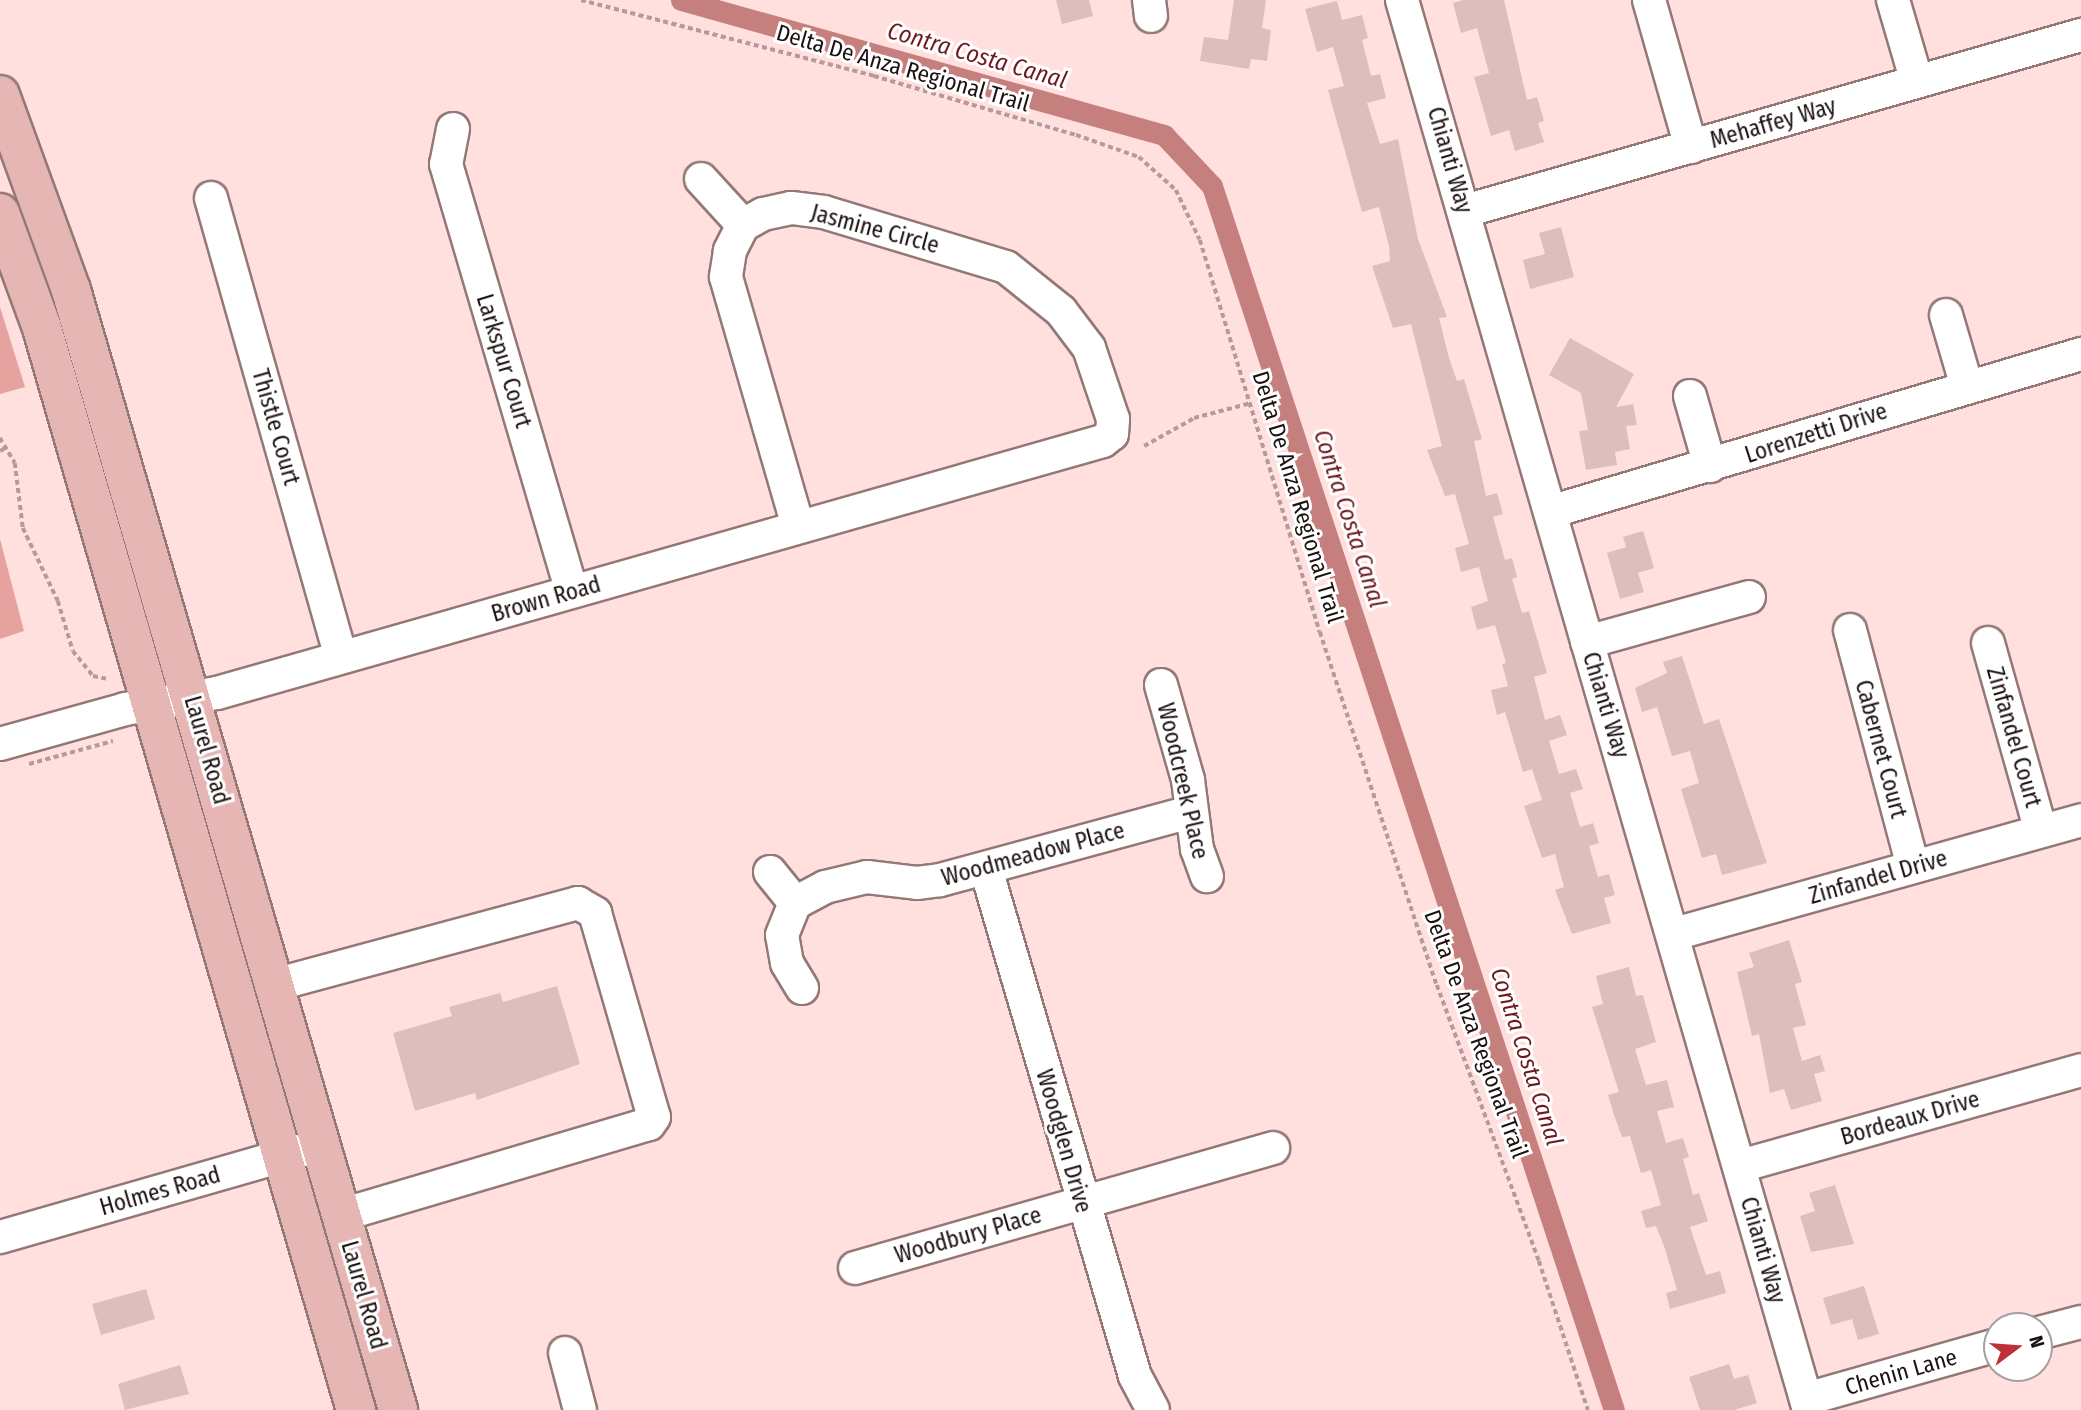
<!DOCTYPE html>
<html>
<head>
<meta charset="utf-8">
<style>
  body { margin:0 }
  #map { position:relative; width:2081px; height:1410px; overflow:hidden; background:#ffe0de; font-family:"Fira Sans Condensed",sans-serif }
  div>[style] { position:absolute }
  .green>* { inset:0; background:#e5a29f }
  .canal>* { height:21px; margin:-10.5px; padding:0 10.5px; transform-origin:10.5px; border-radius:10.5px; background:#c57f7d }
  .building>* { inset:0; background:#dcbebc }
  .path>* { height:3.5px; margin-top:-1.75px; transform-origin:0; background:repeating-linear-gradient(90deg,#b49b9a 0 5px,transparent 0 8.5px) }
  .roads { filter:drop-shadow(2px 0 #937876) drop-shadow(-2px 0 #937876) drop-shadow(0 2px #937876) drop-shadow(0 -2px #937876) }
  .minor>* { height:32px; margin:-16px; padding:0 16px; transform-origin:16px; border-radius:16px; background:#fff }
  .major>* { height:38px; margin:-19px; padding:0 19px; transform-origin:19px; border-radius:19px; background:#e6b6b5 }
  span { translate:-50% -50%; white-space:nowrap; text-align:center; line-height:1.15; -webkit-text-stroke:6px #fff; paint-order:stroke }
  .street-label { font-size:23px; color:#1b1110 }
  .water-label { font-size:24px; color:#6d191f; font-style:italic }
  .north { position:absolute; left:1983px; top:1312px; width:70px; height:70px; box-sizing:border-box; background:#fff; border:2px solid #a4a09f; border-radius:50%; rotate:74deg; font-size:19px; font-weight:700; line-height:28px; text-align:center; color:#1b1110 }
  .north::after { content:''; display:block; margin:auto; width:24px; height:32px; background:#be2e3b; clip-path:polygon(50% 0,100% 100%,50% 72%,0 100%) }
</style>
</head>
<body>
<div id="map">
  <div class="green">
    <i style="clip-path:polygon(0 307px,25px 387px,0 394px)"></i>
    <i style="clip-path:polygon(0 539px,24px 631px,0 639px)"></i>
  </div>
  <div class="canal">
    <i style="left:681px;top:0;width:502px;rotate:15.62deg"></i>
    <i style="left:1164px;top:135px;width:70px;rotate:46.7deg"></i>
    <i style="left:1212px;top:186px;width:1288px;rotate:71.82deg"></i>
  </div>
  <div class="building">
    <i style="clip-path:polygon(1056px 0,1089px 0,1093px 16px,1062px 24px)"></i>
    <i style="clip-path:polygon(1234px 0,1266px 0,1262px 28px,1271px 30px,1267px 61px,1251px 59px,1249px 69px,1200px 61px,1204px 37px,1228px 40px)"></i>
    <i style="clip-path:polygon(1463px 0,1504px 0,1527px 100px,1537px 97px,1544px 121px,1538px 123px,1544px 142px,1515px 151px,1509px 130px,1491px 136px,1474px 77px,1489px 73px,1477px 28px,1461px 33px,1453px 3px)"></i>
    <i style="clip-path:polygon(1337px 1px,1342px 20px,1362px 15px,1368px 38px,1362px 40px,1371px 76px,1380px 74px,1386px 98px,1367px 103px,1380px 144px,1398px 139px,1418px 239px,1447px 317px,1439px 318px,1449px 358px,1457px 381px,1464px 379px,1482px 439px,1474px 441px,1486px 496px,1497px 493px,1503px 514px,1493px 517px,1505px 560px,1512px 558px,1517px 577px,1512px 579px,1522px 613px,1529px 611px,1547px 673px,1534px 677px,1545px 720px,1560px 715px,1567px 735px,1549px 741px,1559px 774px,1576px 769px,1583px 789px,1570px 793px,1580px 827px,1593px 823px,1599px 843px,1589px 846px,1598px 877px,1609px 874px,1615px 895px,1604px 898px,1611px 923px,1572px 934px,1555px 890px,1564px 887px,1555px 854px,1542px 858px,1524px 806px,1542px 800px,1532px 769px,1523px 772px,1505px 712px,1497px 715px,1491px 690px,1508px 686px,1502px 664px,1506px 663px,1495px 625px,1477px 630px,1471px 607px,1488px 601px,1479px 567px,1461px 572px,1455px 548px,1469px 544px,1455px 494px,1445px 496px,1427px 450px,1442px 446px,1411px 324px,1393px 328px,1372px 266px,1390px 261px,1389px 246px,1379px 207px,1362px 212px,1328px 90px,1344px 86px,1333px 47px,1317px 52px,1305px 9px)"></i>
    <i style="clip-path:polygon(1561px 227px,1574px 277px,1530px 289px,1523px 260px,1545px 254px,1539px 233px)"></i>
    <i style="clip-path:polygon(1570px 338px,1634px 374px,1616px 407px,1633px 404px,1637px 425px,1626px 426px,1630px 449px,1615px 452px,1617px 465px,1586px 470px,1579px 431px,1588px 430px,1581px 393px,1549px 375px)"></i>
    <i style="clip-path:polygon(1643px 531px,1654px 568px,1638px 573px,1644px 592px,1620px 599px,1607px 553px,1626px 547px,1623px 537px)"></i>
    <i style="clip-path:polygon(1682px 656px,1704px 724px,1719px 719px,1767px 863px,1722px 875px,1716px 854px,1702px 858px,1681px 789px,1699px 783px,1690px 751px,1672px 756px,1657px 707px,1642px 712px,1635px 688px,1667px 673px,1663px 662px)"></i>
    <i style="clip-path:polygon(1789px 940px,1802px 982px,1795px 984px,1806px 1025px,1793px 1028px,1802px 1061px,1820px 1055px,1825px 1071px,1814px 1074px,1822px 1101px,1791px 1110px,1784px 1089px,1770px 1093px,1759px 1034px,1752px 1036px,1737px 972px,1754px 967px,1749px 953px)"></i>
    <i style="clip-path:polygon(1629px 967px,1636px 996px,1643px 995px,1656px 1042px,1635px 1049px,1646px 1085px,1667px 1080px,1674px 1107px,1657px 1111px,1666px 1143px,1683px 1138px,1689px 1157px,1683px 1159px,1693px 1195px,1699px 1193px,1708px 1221px,1690px 1227px,1706px 1275px,1720px 1271px,1726px 1293px,1670px 1309px,1666px 1293px,1677px 1290px,1665px 1249px,1656px 1226px,1646px 1228px,1641px 1211px,1661px 1205px,1651px 1170px,1641px 1173px,1630px 1136px,1622px 1137px,1614px 1115px,1608px 1095px,1619px 1092px,1592px 1007px,1603px 1004px,1596px 976px)"></i>
    <i style="clip-path:polygon(557px 986px,580px 1064px,477px 1100px,475px 1093px,415px 1111px,393px 1033px,452px 1016px,449px 1007px,500px 993px,503px 1002px)"></i>
    <i style="clip-path:polygon(1835px 1185px,1854px 1244px,1811px 1252px,1800px 1216px,1815px 1211px,1809px 1193px)"></i>
    <i style="clip-path:polygon(1864px 1286px,1879px 1334px,1858px 1340px,1852px 1319px,1831px 1325px,1823px 1298px)"></i>
    <i style="clip-path:polygon(146px 1289px,155px 1319px,101px 1335px,92px 1304px)"></i>
    <i style="clip-path:polygon(1729px 1364px,1734px 1379px,1748px 1375px,1757px 1403px,1734px 1410px,1700px 1410px,1689px 1377px)"></i>
    <i style="clip-path:polygon(180px 1365px,189px 1394px,125px 1410px,118px 1384px)"></i>
  </div>
  <div class="path">
    <i style="left:581px;top:0;width:303px;rotate:14.5deg"></i>
    <i style="left:874px;top:76px;width:210px;rotate:16.3deg"></i>
    <i style="left:1076px;top:135px;width:67px;rotate:19.2deg"></i>
    <i style="left:1139px;top:157px;width:50px;rotate:41.7deg"></i>
    <i style="left:1176px;top:190px;width:55px;rotate:64.4deg"></i>
    <i style="left:1200px;top:240px;width:410px;rotate:73deg"></i>
    <i style="left:1320px;top:632px;width:372px;rotate:71.7deg"></i>
    <i style="left:1437px;top:985px;width:294px;rotate:69.7deg"></i>
    <i style="left:1539px;top:1261px;width:157px;rotate:71.8deg"></i>
    <i style="left:0;top:438px;width:29px;rotate:59deg"></i>
    <i style="left:15px;top:463px;width:65px;rotate:83deg"></i>
    <i style="left:23px;top:528px;width:81px;rotate:64.4deg"></i>
    <i style="left:58px;top:601px;width:52px;rotate:73.3deg"></i>
    <i style="left:73px;top:651px;width:32px;rotate:51deg"></i>
    <i style="left:93px;top:676px;width:15px;rotate:11deg"></i>
    <i style="left:1144px;top:446px;width:57px;rotate:-29.2deg"></i>
    <i style="left:1194px;top:418px;width:59px;rotate:-14.7deg"></i>
    <i style="left:0;top:451px;width:8px;rotate:-30deg"></i>
    <i style="left:29px;top:764px;width:87px;rotate:-15.3deg"></i>
  </div>
  <div class="roads">
    <div class="minor">
      <i style="left:1149px;top:0;width:16px;rotate:83deg"></i>
      <i style="left:1402px;top:0;width:1468px;rotate:73.9deg"></i>
      <i style="left:1649px;top:0;width:153px;rotate:74.1deg"></i>
      <i style="left:1893px;top:0;width:85px;rotate:73.7deg"></i>
      <i style="left:453px;top:129px;width:36px;rotate:101deg"></i>
      <i style="left:446px;top:164px;width:445px;rotate:73.6deg"></i>
      <i style="left:701px;top:179px;width:62px;rotate:47.6deg"></i>
      <i style="left:211px;top:198px;width:476px;rotate:74.2deg"></i>
      <i style="left:1465px;top:211px;width:641px;rotate:-15.95deg"></i>
      <i style="left:1946px;top:315px;width:75px;rotate:73.7deg"></i>
      <i style="left:1690px;top:396px;width:73px;rotate:74.1deg"></i>
      <i style="left:1550px;top:512px;width:554px;rotate:-16.57deg"></i>
      <i style="left:1850px;top:630px;width:245px;rotate:75.1deg"></i>
      <i style="left:1587px;top:642px;width:168px;rotate:-15.5deg"></i>
      <i style="left:1988px;top:643px;width:195px;rotate:74.3deg"></i>
      <i style="left:1161px;top:685px;width:99px;rotate:74.1deg"></i>
      <i style="left:1188px;top:780px;width:70px;rotate:82.6deg"></i>
      <i style="left:1197px;top:849px;width:29px;rotate:70deg"></i>
      <i style="left:0;top:744px;width:130px;rotate:-15.6deg"></i>
      <i style="left:125px;top:709px;width:93px;rotate:-9.9deg"></i>
      <i style="left:217px;top:693px;width:921px;rotate:-15.88deg"></i>
      <i style="left:1103px;top:441px;width:11px;rotate:-38deg"></i>
      <i style="left:1112px;top:434px;width:15px;rotate:-86deg"></i>
      <i style="left:1113px;top:419px;width:75px;rotate:-108.7deg"></i>
      <i style="left:1089px;top:348px;width:46px;rotate:-127.1deg"></i>
      <i style="left:1061px;top:311px;width:70px;rotate:-141.3deg"></i>
      <i style="left:1006px;top:267px;width:190px;rotate:-163.2deg"></i>
      <i style="left:824px;top:212px;width:33px;rotate:-173deg"></i>
      <i style="left:791px;top:208px;width:29px;rotate:168deg"></i>
      <i style="left:763px;top:214px;width:23px;rotate:151deg"></i>
      <i style="left:743px;top:225px;width:29px;rotate:117deg"></i>
      <i style="left:730px;top:251px;width:26px;rotate:99deg"></i>
      <i style="left:726px;top:277px;width:260px;rotate:73.9deg"></i>
      <i style="left:986px;top:869px;width:528px;rotate:73.62deg"></i>
      <i style="left:1135px;top:1376px;width:38px;rotate:62deg"></i>
      <i style="left:770px;top:872px;width:40px;rotate:51deg"></i>
      <i style="left:1674px;top:934px;width:423px;rotate:-15.6deg"></i>
      <i style="left:274px;top:985px;width:315px;rotate:-15.1deg"></i>
      <i style="left:578px;top:903px;width:20px;rotate:30deg"></i>
      <i style="left:595px;top:913px;width:212px;rotate:73.9deg"></i>
      <i style="left:654px;top:1117px;width:9px;rotate:126deg"></i>
      <i style="left:649px;top:1124px;width:321px;rotate:163.5deg"></i>
      <i style="left:802px;top:988px;width:29px;rotate:-121deg"></i>
      <i style="left:787px;top:963px;width:28px;rotate:-100deg"></i>
      <i style="left:782px;top:935px;width:35px;rotate:-68deg"></i>
      <i style="left:795px;top:903px;width:34px;rotate:-28deg"></i>
      <i style="left:825px;top:887px;width:43px;rotate:-13.4deg"></i>
      <i style="left:867px;top:877px;width:50px;rotate:6.8deg"></i>
      <i style="left:917px;top:883px;width:23px;rotate:-7deg"></i>
      <i style="left:940px;top:880px;width:259px;rotate:-15.2deg"></i>
      <i style="left:1740px;top:1166px;width:354px;rotate:-15.7deg"></i>
      <i style="left:0;top:1237px;width:318px;rotate:-16deg"></i>
      <i style="left:855px;top:1268px;width:435px;rotate:-16deg"></i>
      <i style="left:2039px;top:1333px;width:43px;rotate:-14.7deg"></i>
      <i style="left:565px;top:1353px;width:59px;rotate:75.3deg"></i>
      <i style="left:1806px;top:1399px;width:198px;rotate:-15.8deg"></i>
    </div>
    <div class="major">
      <i style="left:0;top:95px;width:208px;rotate:70deg"></i>
      <i style="left:71px;top:290px;width:1167px;rotate:73.72deg"></i>
      <i style="left:0;top:213px;width:122px;rotate:69.9deg"></i>
      <i style="left:42px;top:328px;width:1127px;rotate:73.82deg"></i>
    </div>
  </div>
  <div class="street-label">
    <span style="left:903px;top:68px;rotate:16deg">Delta De Anza Regional Trail</span>
    <span style="left:1773px;top:123px;rotate:-16deg">Mehaffey Way</span>
    <span style="left:1450px;top:160px;rotate:74deg">Chianti Way</span>
    <span style="left:875px;top:229px;rotate:15deg">Jasmine Circle</span>
    <span style="left:504px;top:361px;rotate:73deg">Larkspur Court</span>
    <span style="left:276px;top:427px;rotate:74deg">Thistle Court</span>
    <span style="left:1816px;top:433px;rotate:-18deg">Lorenzetti Drive</span>
    <span style="left:1298px;top:497px;rotate:73deg">Delta De Anza Regional Trail</span>
    <span style="left:546px;top:599px;rotate:-16deg">Brown Road</span>
    <span style="left:1606px;top:705px;rotate:73deg">Chianti Way</span>
    <span style="left:2014px;top:737px;rotate:74deg">Zinfandel Court</span>
    <span style="left:1881px;top:749px;rotate:75deg">Cabernet Court</span>
    <span style="left:207px;top:750px;rotate:74deg">Laurel Road</span>
    <span style="left:1183px;top:781px;rotate:77deg">Woodcreek Place</span>
    <span style="left:1033px;top:854px;rotate:-15deg">Woodmeadow Place</span>
    <span style="left:1878px;top:877px;rotate:-16deg">Zinfandel Drive</span>
    <span style="left:1476px;top:1034px;rotate:70deg">Delta De Anza Regional Trail</span>
    <span style="left:1910px;top:1118px;rotate:-16deg">Bordeaux Drive</span>
    <span style="left:1064px;top:1141px;rotate:74deg">Woodglen Drive</span>
    <span style="left:160px;top:1191px;rotate:-16deg">Holmes Road</span>
    <span style="left:968px;top:1235px;rotate:-16deg">Woodbury Place</span>
    <span style="left:1763px;top:1250px;rotate:74deg">Chianti Way</span>
    <span style="left:364px;top:1295px;rotate:74deg">Laurel Road</span>
    <span style="left:1901px;top:1372px;rotate:-16deg">Chenin Lane</span>
  </div>
  <div class="water-label">
    <span style="left:977px;top:56px;rotate:16deg">Contra Costa Canal</span>
    <span style="left:1349px;top:519px;rotate:72deg">Contra Costa Canal</span>
    <span style="left:1526px;top:1057px;rotate:72deg">Contra Costa Canal</span>
  </div>
  <div class="north">N</div>
</div>
</body>
</html>
